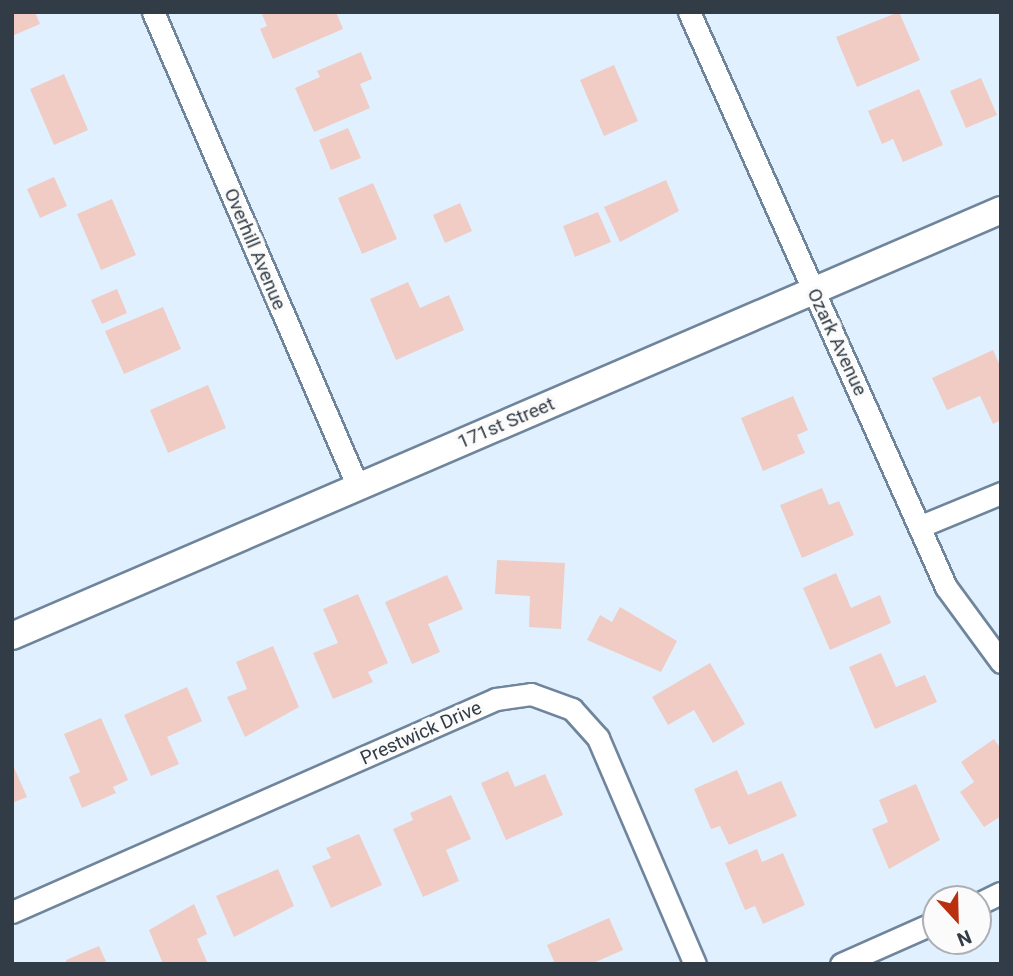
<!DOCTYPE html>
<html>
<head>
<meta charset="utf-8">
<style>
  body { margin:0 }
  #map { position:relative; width:1013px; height:976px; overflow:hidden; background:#e1f0ff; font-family:Roboto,sans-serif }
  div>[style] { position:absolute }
  .building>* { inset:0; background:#f0ccc4 }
  .roads { filter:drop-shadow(2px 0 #6f859c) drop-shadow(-2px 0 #6f859c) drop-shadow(0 2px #6f859c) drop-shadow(0 -2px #6f859c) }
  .minor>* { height:21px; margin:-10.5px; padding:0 10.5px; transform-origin:10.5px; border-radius:10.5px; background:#fff }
  .tertiary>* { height:26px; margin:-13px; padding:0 13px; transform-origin:13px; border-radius:13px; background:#fff }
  span { translate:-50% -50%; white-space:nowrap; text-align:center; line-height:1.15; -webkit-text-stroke:7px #fbfbfb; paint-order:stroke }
  .street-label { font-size:19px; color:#323c46 }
  .frame { position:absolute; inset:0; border:14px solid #323c46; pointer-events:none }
  .north { position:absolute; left:922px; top:885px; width:70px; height:70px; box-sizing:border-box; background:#fbfbfb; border:2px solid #abafb3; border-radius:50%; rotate:158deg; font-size:19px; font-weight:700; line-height:28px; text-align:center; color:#323c46 }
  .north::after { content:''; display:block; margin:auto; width:24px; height:32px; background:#ba2f10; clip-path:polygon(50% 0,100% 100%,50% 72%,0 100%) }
</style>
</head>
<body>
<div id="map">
  <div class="building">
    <i style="clip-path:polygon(12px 12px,35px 12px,40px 24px,12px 36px)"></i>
    <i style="clip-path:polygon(261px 12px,336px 12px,343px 29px,273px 59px,260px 29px,267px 26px)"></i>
    <i style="clip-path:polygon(899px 12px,920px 60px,857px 87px,836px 37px)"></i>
    <i style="clip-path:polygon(361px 52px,372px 79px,360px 84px,370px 108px,314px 132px,295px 88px,320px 77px,317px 71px)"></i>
    <i style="clip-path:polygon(614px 65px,638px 121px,604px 136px,580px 80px)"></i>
    <i style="clip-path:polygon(64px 74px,88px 130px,54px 145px,30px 89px)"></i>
    <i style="clip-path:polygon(981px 78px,997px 115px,966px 128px,950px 91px)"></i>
    <i style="clip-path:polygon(919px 89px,943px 145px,903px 162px,893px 139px,882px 144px,868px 111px)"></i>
    <i style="clip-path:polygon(348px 128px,361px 158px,331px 170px,319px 140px)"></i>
    <i style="clip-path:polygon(54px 177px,67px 206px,40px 218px,27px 189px)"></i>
    <i style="clip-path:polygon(666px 180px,679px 211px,620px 242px,604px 207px)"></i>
    <i style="clip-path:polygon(373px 183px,397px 239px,362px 254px,338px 198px)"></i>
    <i style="clip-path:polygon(112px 199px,136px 255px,101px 270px,77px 214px)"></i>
    <i style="clip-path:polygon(460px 203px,472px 231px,445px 243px,433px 215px)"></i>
    <i style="clip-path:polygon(598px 212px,611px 242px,575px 257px,563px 226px)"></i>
    <i style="clip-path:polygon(408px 282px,420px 308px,449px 295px,464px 330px,396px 360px,370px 299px)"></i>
    <i style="clip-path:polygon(117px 289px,127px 313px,102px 324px,91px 300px)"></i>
    <i style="clip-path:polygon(163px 307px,181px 349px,124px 374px,105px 331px)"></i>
    <i style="clip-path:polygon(993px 350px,1001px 368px,1001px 420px,993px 424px,980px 396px,947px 410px,932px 378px)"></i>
    <i style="clip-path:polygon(208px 385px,226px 428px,168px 453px,150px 410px)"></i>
    <i style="clip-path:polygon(793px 396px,808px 430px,797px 435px,805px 453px,763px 471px,741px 418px)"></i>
    <i style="clip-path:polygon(822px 488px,829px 505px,839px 501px,854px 535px,802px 558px,780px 505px)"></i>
    <i style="clip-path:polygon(497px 560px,565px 563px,561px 629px,529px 627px,530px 596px,495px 594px)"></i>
    <i style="clip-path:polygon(836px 573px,851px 608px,880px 595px,891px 623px,830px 650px,803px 588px)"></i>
    <i style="clip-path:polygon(447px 575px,463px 609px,428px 624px,440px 652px,412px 664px,385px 602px)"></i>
    <i style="clip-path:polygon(358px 594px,388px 663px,368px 672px,373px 682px,333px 699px,313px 653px,338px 643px,323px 609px)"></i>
    <i style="clip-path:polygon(620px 607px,677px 641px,661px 672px,587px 640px,600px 615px,612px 622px)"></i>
    <i style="clip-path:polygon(273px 646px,299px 707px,245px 737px,227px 697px,247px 689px,236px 662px)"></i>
    <i style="clip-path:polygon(881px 653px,896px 687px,925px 675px,937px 702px,875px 729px,849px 667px)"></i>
    <i style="clip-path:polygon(710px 663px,745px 724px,713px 743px,694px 710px,668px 725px,652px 697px)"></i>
    <i style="clip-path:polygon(187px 687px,202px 721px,167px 737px,179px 764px,151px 776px,124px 715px)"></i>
    <i style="clip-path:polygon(101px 718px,128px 780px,113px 787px,116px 793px,82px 808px,69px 777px,80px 772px,64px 734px)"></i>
    <i style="clip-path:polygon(994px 739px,1001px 749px,1001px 816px,984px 827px,960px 792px,974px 782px,961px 762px)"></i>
    <i style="clip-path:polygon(12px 763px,27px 797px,12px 803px)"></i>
    <i style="clip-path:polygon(737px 770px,748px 795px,781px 781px,797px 816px,729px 845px,720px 826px,711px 829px,694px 789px)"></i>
    <i style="clip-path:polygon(508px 771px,515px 787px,545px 774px,563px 815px,506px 840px,481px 783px)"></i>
    <i style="clip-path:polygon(916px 784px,940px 840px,889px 869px,872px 829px,888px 822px,879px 800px)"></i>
    <i style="clip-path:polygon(451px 795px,471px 839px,446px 850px,459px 881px,423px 897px,393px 829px,413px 820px,410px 813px)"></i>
    <i style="clip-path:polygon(359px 834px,382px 885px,331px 908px,312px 866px,331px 858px,326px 848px)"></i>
    <i style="clip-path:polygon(757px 849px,762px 862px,783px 853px,805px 905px,763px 924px,755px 906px,745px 910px,725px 863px)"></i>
    <i style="clip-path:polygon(278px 869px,294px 906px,234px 937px,216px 896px)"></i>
    <i style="clip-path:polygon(194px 904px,207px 934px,197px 939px,208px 964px,163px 964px,149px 930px)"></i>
    <i style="clip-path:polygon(609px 918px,623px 950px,591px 964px,555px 964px,547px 945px)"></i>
    <i style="clip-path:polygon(99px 946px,107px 964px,67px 964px,66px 960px)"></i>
  </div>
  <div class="roads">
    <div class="minor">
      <i style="left:153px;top:12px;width:517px;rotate:66.66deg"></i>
      <i style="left:689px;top:12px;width:630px;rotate:65.92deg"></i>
      <i style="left:946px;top:587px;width:93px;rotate:53.7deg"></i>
      <i style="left:921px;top:526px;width:87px;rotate:-22.4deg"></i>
      <i style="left:978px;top:904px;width:25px;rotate:-26deg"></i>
      <i style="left:12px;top:912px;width:529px;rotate:-23.75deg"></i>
      <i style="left:496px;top:699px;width:35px;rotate:-8deg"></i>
      <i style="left:531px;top:694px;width:44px;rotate:20.1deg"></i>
      <i style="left:572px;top:709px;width:39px;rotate:48deg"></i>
      <i style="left:598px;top:738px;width:246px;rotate:66.8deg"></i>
      <i style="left:841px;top:964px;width:104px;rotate:-23.9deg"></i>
    </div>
    <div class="tertiary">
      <i style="left:12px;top:636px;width:1077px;rotate:-23.3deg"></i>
    </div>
  </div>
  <div class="street-label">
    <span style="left:255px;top:249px;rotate:67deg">Overhill Avenue</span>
    <span style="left:837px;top:342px;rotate:65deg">Ozark Avenue</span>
    <span style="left:506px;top:423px;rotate:-23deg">171st Street</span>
    <span style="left:421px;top:733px;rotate:-24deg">Prestwick Drive</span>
  </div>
  <div class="frame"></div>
  <div class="north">N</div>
</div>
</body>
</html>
